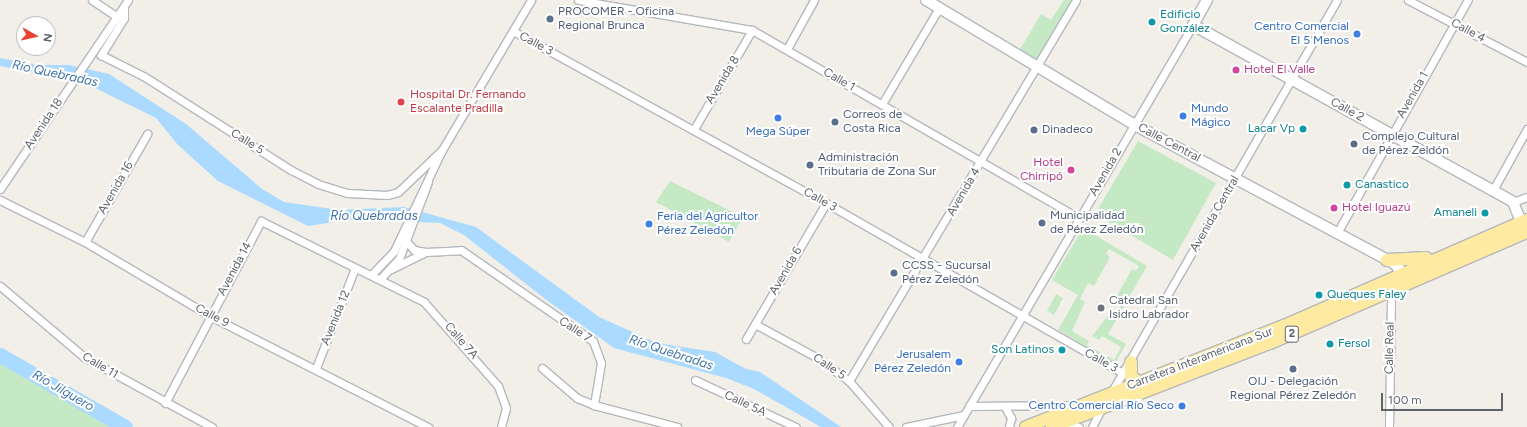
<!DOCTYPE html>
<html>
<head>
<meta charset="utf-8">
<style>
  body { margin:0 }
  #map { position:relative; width:1527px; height:427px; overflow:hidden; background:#f1efe8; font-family:Figtree,sans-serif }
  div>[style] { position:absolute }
  .green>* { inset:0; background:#c5e8c5 }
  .water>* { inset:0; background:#aadaff }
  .river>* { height:15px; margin:-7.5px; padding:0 7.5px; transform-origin:7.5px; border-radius:7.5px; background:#aadaff }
  .roads { filter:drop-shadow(1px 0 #b5b8bc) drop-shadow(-1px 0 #b5b8bc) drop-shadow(0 1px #b5b8bc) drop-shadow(0 -1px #b5b8bc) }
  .minor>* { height:7px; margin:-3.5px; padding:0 3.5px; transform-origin:3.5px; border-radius:3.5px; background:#fff }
  .secondary>* { height:10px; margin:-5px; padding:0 5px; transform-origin:5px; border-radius:5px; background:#fff }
  .trunk>* { height:12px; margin:-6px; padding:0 6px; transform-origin:6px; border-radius:6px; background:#feeaa1 }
  .dots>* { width:11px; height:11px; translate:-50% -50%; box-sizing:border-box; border:2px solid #fff; border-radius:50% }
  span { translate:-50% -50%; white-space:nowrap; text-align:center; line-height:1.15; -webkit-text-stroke:4px #fff; paint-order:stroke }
  .shield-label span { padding:1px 3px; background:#fff; border:1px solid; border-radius:3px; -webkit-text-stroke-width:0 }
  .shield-label { font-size:11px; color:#5f6368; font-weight:700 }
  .service-label { font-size:12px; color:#4e5e75 }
  .left { translate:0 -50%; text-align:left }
  .culture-label { font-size:12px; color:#0d838f }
  .right { translate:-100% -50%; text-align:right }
  .shop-label { font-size:12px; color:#366cbe }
  .street-label { font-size:12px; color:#5f6368 }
  .hotel-label { font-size:12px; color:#b23c85 }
  .health-label { font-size:12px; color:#be3a42 }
  .worship-label { font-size:12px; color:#5b616d }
  .water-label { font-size:13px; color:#4174aa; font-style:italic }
  .north { position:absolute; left:16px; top:16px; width:40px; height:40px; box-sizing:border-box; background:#fff; border:1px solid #bfc1c3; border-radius:50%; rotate:98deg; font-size:11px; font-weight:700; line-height:16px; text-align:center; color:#5f6368 }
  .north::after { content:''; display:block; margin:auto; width:14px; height:18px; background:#ea4335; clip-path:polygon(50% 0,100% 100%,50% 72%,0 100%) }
  .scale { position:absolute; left:1381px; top:393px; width:122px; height:18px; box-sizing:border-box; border:2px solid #5f6368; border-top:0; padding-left:5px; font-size:12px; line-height:14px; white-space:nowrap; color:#5f6368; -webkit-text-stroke:3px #fff; paint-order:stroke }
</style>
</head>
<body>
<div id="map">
  <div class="green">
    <i style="clip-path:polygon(1064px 0,1072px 0,1036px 62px,1019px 51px,1041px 14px,1051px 20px)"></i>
    <i style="clip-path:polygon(1138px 141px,1216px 183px,1173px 260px,1095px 214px)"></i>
    <i style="clip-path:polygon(670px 181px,743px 217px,729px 242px,656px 202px)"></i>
    <i style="clip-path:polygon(evenodd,1083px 228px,1147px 266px,1108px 334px,1126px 344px,1115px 363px,1058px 330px,1078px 295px,1052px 280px,1083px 228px,1109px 249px,1139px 266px,1136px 271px,1132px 269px,1116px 298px,1123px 302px,1114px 319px,1108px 316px,1092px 336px,1099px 340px,1102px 336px,1121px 347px,1114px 360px,1087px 345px,1089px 341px,1072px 331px,1085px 302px,1080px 299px,1088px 283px,1094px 286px,1110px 257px,1106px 254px,1109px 249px)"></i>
    <i style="clip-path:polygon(1056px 294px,1063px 298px,1054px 315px,1047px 311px)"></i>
    <i style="clip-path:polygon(0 355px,125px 427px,0 427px)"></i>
  </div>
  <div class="water">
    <i style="clip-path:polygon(0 58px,37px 65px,69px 65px,109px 74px,186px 124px,262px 189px,284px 202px,339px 210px,404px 207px,476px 227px,599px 317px,657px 343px,715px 352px,746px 369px,760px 372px,841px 427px,821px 427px,754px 389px,726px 378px,614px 348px,545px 299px,464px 235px,440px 223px,353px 219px,308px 226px,218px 181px,178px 145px,156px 118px,83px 82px,0 66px)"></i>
  </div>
  <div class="river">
    <i style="left:0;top:355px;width:144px;rotate:29.9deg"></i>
  </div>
  <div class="roads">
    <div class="minor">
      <i style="left:92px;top:0;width:30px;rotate:34deg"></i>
      <i style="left:578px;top:0;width:177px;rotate:9.8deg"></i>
      <i style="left:752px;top:30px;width:377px;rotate:29.9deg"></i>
      <i style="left:1408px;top:0;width:134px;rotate:27.5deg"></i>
      <i style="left:124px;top:6px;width:12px;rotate:90deg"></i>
      <i style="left:124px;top:18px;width:44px;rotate:121.9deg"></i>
      <i style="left:101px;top:55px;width:49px;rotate:26.6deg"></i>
      <i style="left:145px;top:77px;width:173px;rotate:32.5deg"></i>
      <i style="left:291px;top:170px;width:30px;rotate:27deg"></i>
      <i style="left:318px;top:184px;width:31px;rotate:17deg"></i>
      <i style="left:348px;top:193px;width:39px;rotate:3deg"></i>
      <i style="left:387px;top:195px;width:11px;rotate:-15deg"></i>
      <i style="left:398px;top:192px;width:61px;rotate:-43.7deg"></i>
      <i style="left:513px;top:31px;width:357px;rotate:28.8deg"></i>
      <i style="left:826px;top:203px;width:344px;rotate:29.8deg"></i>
      <i style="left:787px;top:49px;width:56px;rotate:-61.1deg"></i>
      <i style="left:882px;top:104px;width:112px;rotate:-59.3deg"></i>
      <i style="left:694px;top:129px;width:115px;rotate:-59.6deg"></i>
      <i style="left:0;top:189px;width:228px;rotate:-55.9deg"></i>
      <i style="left:1493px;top:190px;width:70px;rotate:-60.9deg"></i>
      <i style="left:0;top:200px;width:95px;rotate:26.3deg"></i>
      <i style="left:85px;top:242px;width:145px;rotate:30.6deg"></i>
      <i style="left:210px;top:316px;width:245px;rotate:27deg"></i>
      <i style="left:1513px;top:202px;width:15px;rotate:-20deg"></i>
      <i style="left:1337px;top:233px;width:267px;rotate:-60.7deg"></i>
      <i style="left:406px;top:241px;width:12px;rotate:48deg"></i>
      <i style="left:414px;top:250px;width:12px;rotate:9deg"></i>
      <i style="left:85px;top:242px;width:125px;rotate:-60.1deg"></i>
      <i style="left:391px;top:269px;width:39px;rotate:-26deg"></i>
      <i style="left:426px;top:252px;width:35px;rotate:-3deg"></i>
      <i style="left:461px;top:250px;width:160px;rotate:34.6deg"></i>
      <i style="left:593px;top:341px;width:23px;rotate:70deg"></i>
      <i style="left:601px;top:363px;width:43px;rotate:99.5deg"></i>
      <i style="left:372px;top:274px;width:32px;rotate:-46deg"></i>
      <i style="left:394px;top:251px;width:112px;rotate:-64.6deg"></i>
      <i style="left:442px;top:150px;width:174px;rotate:-59.3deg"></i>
      <i style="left:381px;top:278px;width:26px;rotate:-47deg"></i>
      <i style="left:399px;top:259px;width:82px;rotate:-69.4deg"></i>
      <i style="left:0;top:286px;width:110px;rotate:40.2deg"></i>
      <i style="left:84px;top:357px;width:146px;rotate:28.7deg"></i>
      <i style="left:755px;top:324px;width:67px;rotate:28.5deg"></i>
      <i style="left:814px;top:356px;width:43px;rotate:35.5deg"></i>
      <i style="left:849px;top:381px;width:61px;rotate:49deg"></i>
      <i style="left:746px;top:339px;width:158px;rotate:-59.5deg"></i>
      <i style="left:316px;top:368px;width:107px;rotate:-68.7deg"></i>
      <i style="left:542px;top:368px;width:46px;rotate:40.6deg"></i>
      <i style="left:577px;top:398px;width:18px;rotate:22deg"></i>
      <i style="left:594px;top:405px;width:86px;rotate:14.8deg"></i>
      <i style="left:695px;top:380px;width:111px;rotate:25deg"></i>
      <i style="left:849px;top:381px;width:443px;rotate:-59.2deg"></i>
      <i style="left:1111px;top:393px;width:453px;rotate:-60.1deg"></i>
      <i style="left:165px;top:403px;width:206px;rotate:-62.2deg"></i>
      <i style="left:261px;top:221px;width:182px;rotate:26.4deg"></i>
      <i style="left:424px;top:302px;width:112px;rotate:48.6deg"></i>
      <i style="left:498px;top:386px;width:23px;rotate:70deg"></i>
      <i style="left:506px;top:408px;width:20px;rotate:105deg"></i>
      <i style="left:969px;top:406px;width:104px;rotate:-0.6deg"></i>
      <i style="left:1005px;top:407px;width:13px;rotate:61deg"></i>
      <i style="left:1011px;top:418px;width:9px;rotate:103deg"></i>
      <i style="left:1067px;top:424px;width:12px;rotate:14deg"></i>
      <i style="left:906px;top:427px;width:59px;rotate:-11.7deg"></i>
      <i style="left:957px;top:427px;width:466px;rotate:-59.6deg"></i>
      <i style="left:1092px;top:427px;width:22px;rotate:-63deg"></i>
      <i style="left:1389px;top:427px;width:134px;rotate:-89.1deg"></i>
    </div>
    <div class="secondary">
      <i style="left:926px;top:0;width:241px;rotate:30.9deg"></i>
      <i style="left:1133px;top:124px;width:297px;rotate:28.1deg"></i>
      <i style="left:1395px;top:264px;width:21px;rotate:51deg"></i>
      <i style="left:1207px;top:0;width:29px;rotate:119deg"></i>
      <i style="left:1193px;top:25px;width:366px;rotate:28.9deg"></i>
      <i style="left:1513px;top:202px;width:29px;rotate:68deg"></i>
    </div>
    <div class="trunk">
      <i style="left:1387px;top:260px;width:39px;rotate:-3deg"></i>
      <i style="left:1131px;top:362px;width:15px;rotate:90deg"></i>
      <i style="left:1131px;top:377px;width:9px;rotate:32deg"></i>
      <i style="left:1026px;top:427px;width:277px;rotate:-21.4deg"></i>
      <i style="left:1284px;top:326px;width:265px;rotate:-23.6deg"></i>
      <i style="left:1052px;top:427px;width:234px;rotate:-21.1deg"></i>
      <i style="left:1270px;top:343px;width:280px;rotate:-23.4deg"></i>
    </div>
  </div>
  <div class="dots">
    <i style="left:550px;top:19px;background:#5c6f8a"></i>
    <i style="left:1152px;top:22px;background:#0f9aa8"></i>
    <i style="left:1357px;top:34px;background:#3f7fe0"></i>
    <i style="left:1236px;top:70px;background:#d1479c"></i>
    <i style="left:401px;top:102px;background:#e0444e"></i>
    <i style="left:1183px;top:116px;background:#3f7fe0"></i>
    <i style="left:778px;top:118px;background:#3f7fe0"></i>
    <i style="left:835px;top:122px;background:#5c6f8a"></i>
    <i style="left:1303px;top:129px;background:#0f9aa8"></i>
    <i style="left:1034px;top:130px;background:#5c6f8a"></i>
    <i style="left:1354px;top:144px;background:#5c6f8a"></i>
    <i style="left:810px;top:165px;background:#5c6f8a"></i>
    <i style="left:1071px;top:170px;background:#d1479c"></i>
    <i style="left:1347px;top:185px;background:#0f9aa8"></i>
    <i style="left:1334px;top:208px;background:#d1479c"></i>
    <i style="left:1485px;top:213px;background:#0f9aa8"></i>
    <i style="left:1042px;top:223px;background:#5c6f8a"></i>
    <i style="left:649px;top:224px;background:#3f7fe0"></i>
    <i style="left:894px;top:273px;background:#5c6f8a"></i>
    <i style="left:1319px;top:295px;background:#0f9aa8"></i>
    <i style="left:1101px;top:308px;background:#6b7280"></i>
    <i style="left:1330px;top:344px;background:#0f9aa8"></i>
    <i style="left:1062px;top:350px;background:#0f9aa8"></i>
    <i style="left:959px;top:362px;background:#3f7fe0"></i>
    <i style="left:1293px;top:369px;background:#5c6f8a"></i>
    <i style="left:1182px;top:406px;background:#3f7fe0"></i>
  </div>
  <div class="shield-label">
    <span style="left:1292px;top:334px">2</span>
  </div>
  <div class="service-label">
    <span class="left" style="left:558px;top:19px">PROCOMER - Oficina<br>Regional Brunca</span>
    <span class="left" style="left:843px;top:122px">Correos de<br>Costa Rica</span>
    <span class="left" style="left:1042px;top:130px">Dinadeco</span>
    <span class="left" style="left:1362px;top:144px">Complejo Cultural<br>de Pérez Zeldón</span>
    <span class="left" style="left:818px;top:165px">Administración<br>Tributaria de Zona Sur</span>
    <span class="left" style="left:1050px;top:223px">Municipalidad<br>de Pérez Zeledón</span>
    <span class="left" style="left:902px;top:273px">CCSS - Sucursal<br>Pérez Zeledón</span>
    <span style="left:1293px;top:389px">OIJ - Delegación<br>Regional Pérez Zeledón</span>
  </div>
  <div class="culture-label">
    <span class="left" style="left:1160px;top:22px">Edificio<br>González</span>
    <span class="right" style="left:1295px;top:129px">Lacar Vp</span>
    <span class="left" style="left:1355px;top:185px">Canastico</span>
    <span class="right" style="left:1477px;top:213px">Amaneli</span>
    <span class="left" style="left:1327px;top:295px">Queques Faley</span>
    <span class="left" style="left:1338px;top:344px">Fersol</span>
    <span class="right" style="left:1054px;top:350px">Son Latinos</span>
  </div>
  <div class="shop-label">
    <span class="right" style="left:1349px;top:34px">Centro Comercial<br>El 5 Menos</span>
    <span class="left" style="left:1191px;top:116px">Mundo<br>Mágico</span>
    <span style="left:778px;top:132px">Mega Súper</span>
    <span class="left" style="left:657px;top:224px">Feria del Agricultor<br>Pérez Zeledón</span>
    <span class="right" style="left:951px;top:362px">Jerusalem<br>Pérez Zeledón</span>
    <span class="right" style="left:1174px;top:406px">Centro Comercial Río Seco</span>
  </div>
  <div class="street-label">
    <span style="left:1468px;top:31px;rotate:28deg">Calle 4</span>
    <span style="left:536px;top:44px;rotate:28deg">Calle 3</span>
    <span style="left:723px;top:80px;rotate:-59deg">Avenida 8</span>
    <span style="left:839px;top:80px;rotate:30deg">Calle 1</span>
    <span style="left:1413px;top:95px;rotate:-60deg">Avenida 1</span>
    <span style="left:1347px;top:110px;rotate:29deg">Calle 2</span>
    <span style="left:44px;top:124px;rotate:-56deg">Avenida 18</span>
    <span style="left:247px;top:142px;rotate:32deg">Calle 5</span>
    <span style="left:1169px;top:143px;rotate:28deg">Calle Central</span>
    <span style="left:1106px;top:172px;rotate:-60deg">Avenida 2</span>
    <span style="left:116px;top:188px;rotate:-60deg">Avenida 16</span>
    <span style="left:964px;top:192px;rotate:-60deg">Avenida 4</span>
    <span style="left:820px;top:200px;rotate:29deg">Calle 3</span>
    <span style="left:1215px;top:214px;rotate:-60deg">Avenida Central</span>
    <span style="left:235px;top:269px;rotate:-62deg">Avenida 14</span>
    <span style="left:786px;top:271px;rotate:-60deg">Avenida 6</span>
    <span style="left:212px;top:316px;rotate:28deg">Calle 9</span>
    <span style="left:336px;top:318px;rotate:-68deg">Avenida 12</span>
    <span style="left:575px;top:330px;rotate:33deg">Calle 7</span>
    <span style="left:461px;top:341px;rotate:49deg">Calle 7A</span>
    <span style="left:1390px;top:348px;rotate:-89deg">Calle Real</span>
    <span style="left:1200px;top:359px;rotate:-21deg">Carretera Interamericana Sur</span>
    <span style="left:1101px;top:361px;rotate:29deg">Calle 3</span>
    <span style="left:100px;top:366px;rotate:31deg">Calle 11</span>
    <span style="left:829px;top:367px;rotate:34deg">Calle 5</span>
    <span style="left:745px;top:404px;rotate:25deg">Calle 5A</span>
  </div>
  <div class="hotel-label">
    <span class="left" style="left:1244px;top:70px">Hotel El Valle</span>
    <span class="right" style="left:1063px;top:170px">Hotel<br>Chirripó</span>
    <span class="left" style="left:1342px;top:208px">Hotel Iguazú</span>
  </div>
  <div class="health-label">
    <span class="left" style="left:410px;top:102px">Hospital Dr. Fernando<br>Escalante Pradilla</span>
  </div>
  <div class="worship-label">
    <span class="left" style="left:1109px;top:308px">Catedral San<br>Isidro Labrador</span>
  </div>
  <div class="water-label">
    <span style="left:55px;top:74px;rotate:12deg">Río Quebradas</span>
    <span style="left:374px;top:216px">Río Quebradas</span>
    <span style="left:671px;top:353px;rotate:18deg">Río Quebradas</span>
    <span style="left:63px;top:391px;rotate:30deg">Río Jilguero</span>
  </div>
  <div class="north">N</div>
  <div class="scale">100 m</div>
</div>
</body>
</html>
